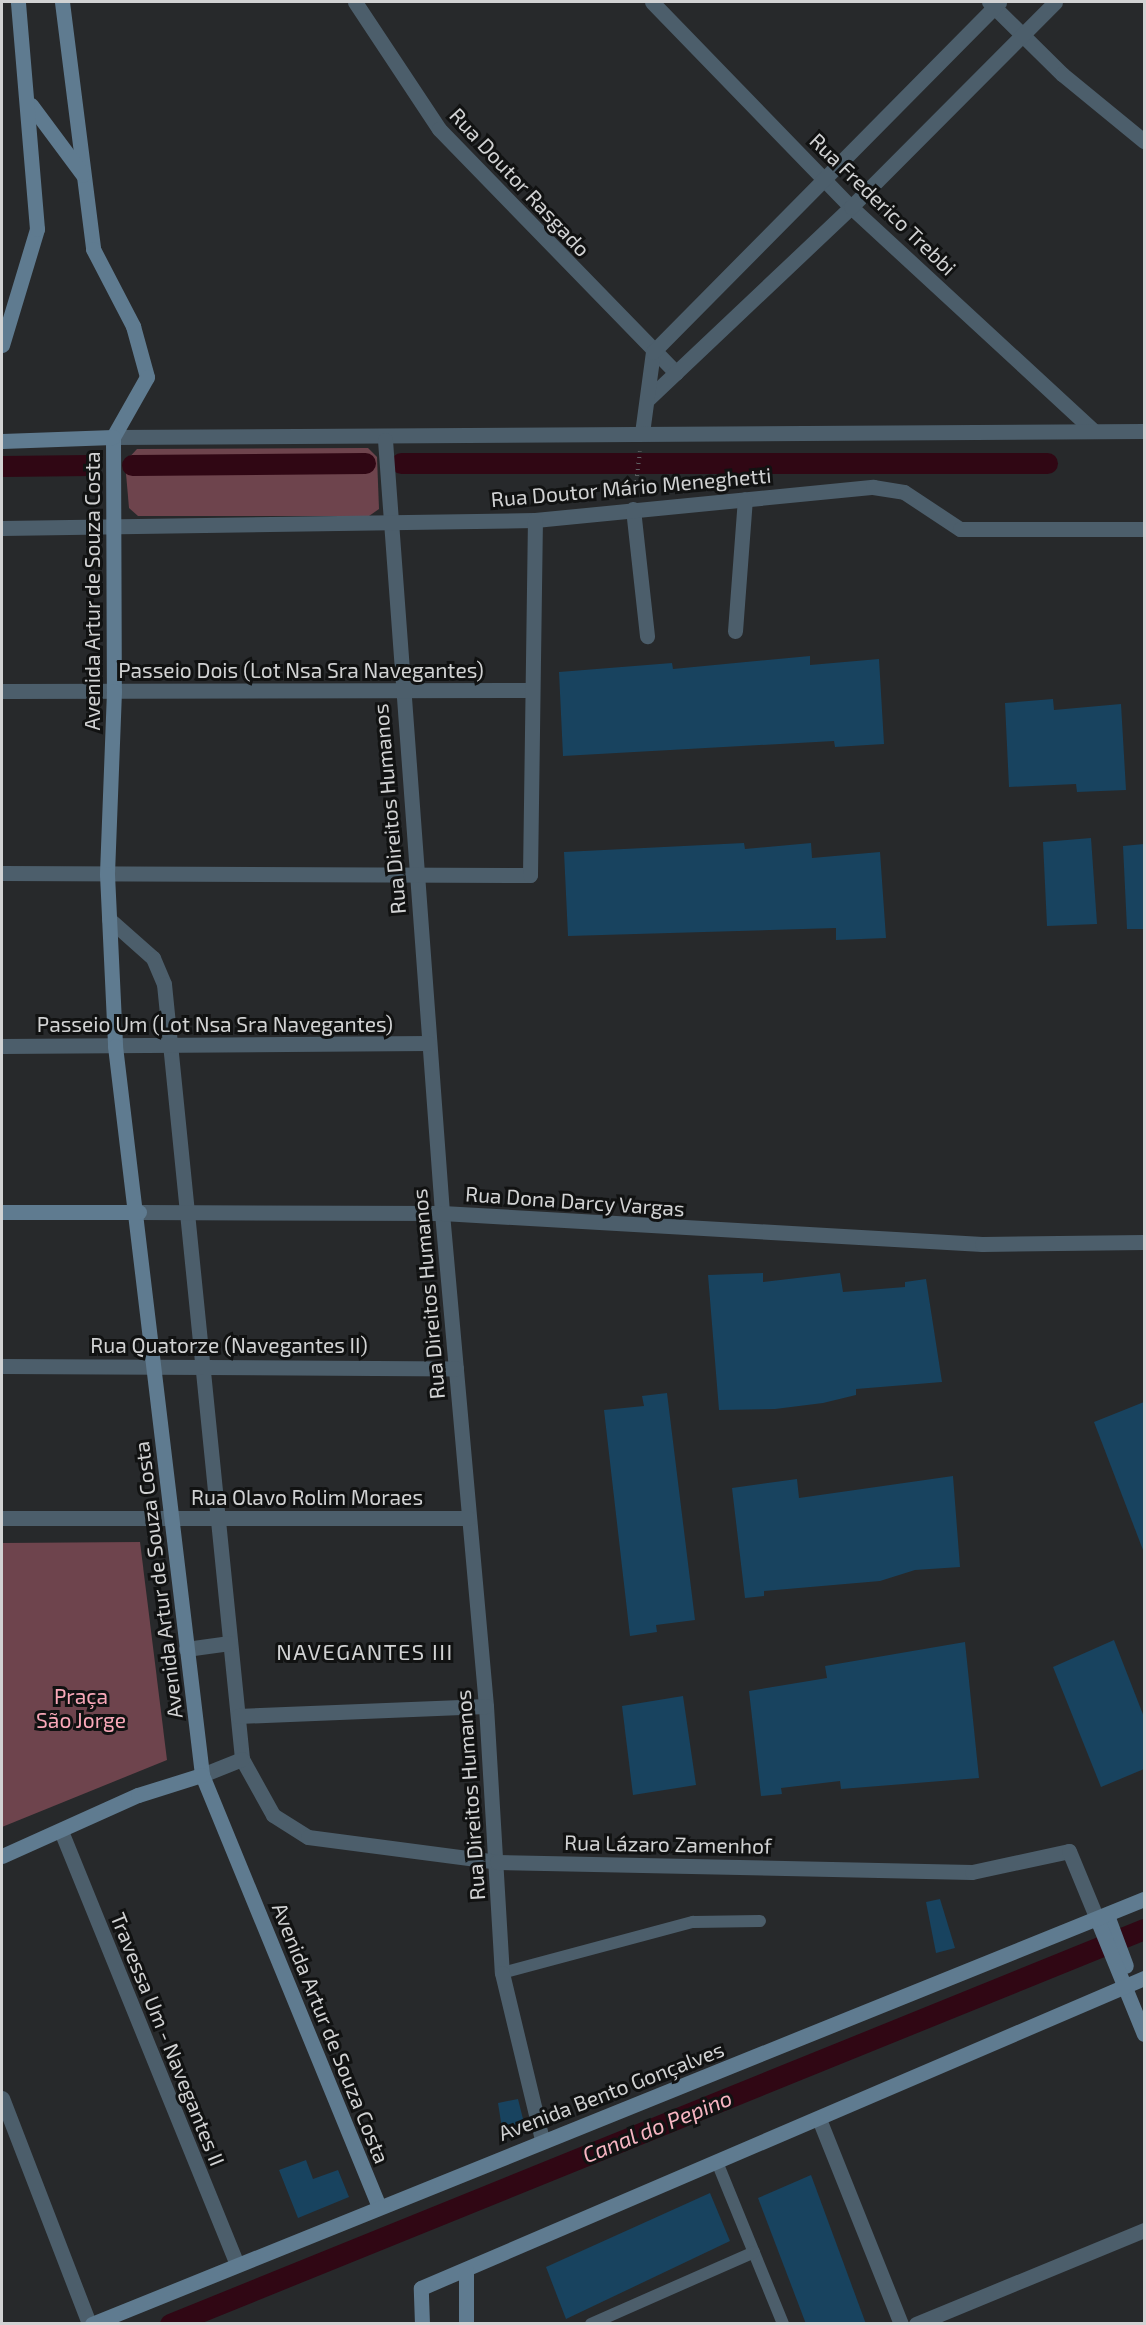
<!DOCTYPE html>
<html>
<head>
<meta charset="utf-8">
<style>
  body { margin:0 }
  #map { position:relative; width:1146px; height:2325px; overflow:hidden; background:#27292b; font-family:"Exo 2",sans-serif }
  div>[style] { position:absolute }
  .green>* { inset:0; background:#6e444d }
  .canal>* { height:21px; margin:-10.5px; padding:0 10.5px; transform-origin:10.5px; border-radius:10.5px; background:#300714 }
  .building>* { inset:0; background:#18435f }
  .path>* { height:4px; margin-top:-2px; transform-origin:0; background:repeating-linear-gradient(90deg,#5e6062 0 1.5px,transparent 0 6px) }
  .lane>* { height:12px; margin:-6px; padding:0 6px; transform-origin:6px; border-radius:6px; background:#4c5e6b }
  .street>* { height:15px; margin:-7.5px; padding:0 7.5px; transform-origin:7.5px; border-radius:7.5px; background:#4c5e6b }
  .secondary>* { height:15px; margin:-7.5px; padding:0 7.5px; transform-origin:7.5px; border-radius:7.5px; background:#5f7b90 }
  span { translate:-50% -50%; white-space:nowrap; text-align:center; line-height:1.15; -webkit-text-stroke:6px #111212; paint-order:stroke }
  .street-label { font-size:21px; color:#d1d2d3 }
  .park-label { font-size:21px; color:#f9a8b9 }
  .neighbourhood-label { font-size:22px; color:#d1d2d3; letter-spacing:1.5px }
  .water-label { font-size:22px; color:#f7b5c2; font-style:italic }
  .frame { position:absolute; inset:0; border:3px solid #d1d2d3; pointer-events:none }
</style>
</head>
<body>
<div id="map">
  <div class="green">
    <i style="clip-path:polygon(368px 448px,377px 457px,379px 509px,369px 516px,138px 516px,129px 508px,125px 462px,137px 449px)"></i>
    <i style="clip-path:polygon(140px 1542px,167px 1760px,2px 1827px,2px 1543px)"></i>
  </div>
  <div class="canal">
    <i style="left:401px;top:463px;width:646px"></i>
    <i style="left:132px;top:465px;width:233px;rotate:-0.5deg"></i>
    <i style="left:2px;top:466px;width:88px;rotate:-0.7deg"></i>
    <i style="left:170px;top:2324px;width:1051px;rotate:-22.07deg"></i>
  </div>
  <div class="building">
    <i style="clip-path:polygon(810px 656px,810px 665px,879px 659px,884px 744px,835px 747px,834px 741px,563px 756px,559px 672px,672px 663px,673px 669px)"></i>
    <i style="clip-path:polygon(1053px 699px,1054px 710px,1121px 704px,1126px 790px,1077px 792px,1076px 784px,1009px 787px,1005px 703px)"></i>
    <i style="clip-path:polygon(1091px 838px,1097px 924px,1047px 926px,1043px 842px)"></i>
    <i style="clip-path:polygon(744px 843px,745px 849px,811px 843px,812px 858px,880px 852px,886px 938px,836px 940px,836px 928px,568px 936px,564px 852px)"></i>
    <i style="clip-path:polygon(1144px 844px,1144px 929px,1127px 929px,1123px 846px)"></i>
    <i style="clip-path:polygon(763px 1273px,763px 1282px,840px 1273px,843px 1292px,905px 1287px,905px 1282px,926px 1279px,942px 1382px,856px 1389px,856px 1395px,823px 1403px,775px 1409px,719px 1410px,708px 1275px)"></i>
    <i style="clip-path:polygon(667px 1393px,695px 1620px,656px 1625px,657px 1632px,630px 1636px,604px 1410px,644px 1406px,642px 1396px)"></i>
    <i style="clip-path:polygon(1144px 1402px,1144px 1550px,1143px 1550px,1094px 1422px)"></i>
    <i style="clip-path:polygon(953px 1476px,960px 1567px,915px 1570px,880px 1581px,764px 1591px,764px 1596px,745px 1598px,732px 1488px,797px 1479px,799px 1498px)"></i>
    <i style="clip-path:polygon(1114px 1640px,1144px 1717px,1144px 1769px,1101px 1787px,1053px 1667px)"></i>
    <i style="clip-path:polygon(965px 1642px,979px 1778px,841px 1789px,840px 1781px,781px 1788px,782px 1794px,761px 1796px,749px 1691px,827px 1678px,825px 1666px)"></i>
    <i style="clip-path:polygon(683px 1696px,696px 1785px,633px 1795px,622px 1706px)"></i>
    <i style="clip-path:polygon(940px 1899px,955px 1948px,936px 1953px,926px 1902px)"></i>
    <i style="clip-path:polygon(518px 2099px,525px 2127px,503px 2135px,498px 2103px)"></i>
    <i style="clip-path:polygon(306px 2160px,313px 2179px,338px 2170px,349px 2197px,298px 2218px,279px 2170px)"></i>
    <i style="clip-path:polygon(811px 2175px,866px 2324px,806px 2324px,758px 2198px)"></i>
    <i style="clip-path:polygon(710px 2193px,730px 2241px,566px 2319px,546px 2267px)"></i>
  </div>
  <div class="path">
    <i style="left:635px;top:494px;width:43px;rotate:-83.4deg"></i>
  </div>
  <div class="lane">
    <i style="left:502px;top:1973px;width:198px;rotate:-15deg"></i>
    <i style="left:693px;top:1922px;width:67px;rotate:-0.9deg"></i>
    <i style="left:717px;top:2162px;width:175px;rotate:67.8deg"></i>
    <i style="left:591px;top:2324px;width:178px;rotate:-23.8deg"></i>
  </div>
  <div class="street">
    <i style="left:355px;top:2px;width:152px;rotate:56.5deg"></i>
    <i style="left:439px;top:129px;width:340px;rotate:45.8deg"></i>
    <i style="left:652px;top:2px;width:286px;rotate:45.9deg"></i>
    <i style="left:851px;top:207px;width:329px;rotate:42.7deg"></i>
    <i style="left:989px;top:2px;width:103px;rotate:44.6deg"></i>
    <i style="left:1062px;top:74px;width:106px;rotate:39.3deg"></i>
    <i style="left:648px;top:399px;width:279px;rotate:-43.4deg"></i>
    <i style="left:851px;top:207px;width:289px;rotate:-45.1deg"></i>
    <i style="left:642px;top:433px;width:82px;rotate:-82.3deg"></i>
    <i style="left:653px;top:352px;width:492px;rotate:-45.3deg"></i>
    <i style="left:113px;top:437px;width:1031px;rotate:-0.33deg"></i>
    <i style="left:385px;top:440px;width:775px;rotate:85.78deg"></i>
    <i style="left:442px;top:1213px;width:495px;rotate:84.9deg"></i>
    <i style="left:486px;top:1706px;width:267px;rotate:86.6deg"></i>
    <i style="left:502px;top:1973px;width:171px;rotate:76.5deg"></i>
    <i style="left:633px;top:509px;width:128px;rotate:83.7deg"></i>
    <i style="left:2px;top:528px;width:533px;rotate:-0.86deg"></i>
    <i style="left:535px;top:520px;width:340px;rotate:-5.6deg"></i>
    <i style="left:873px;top:487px;width:31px;rotate:9deg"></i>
    <i style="left:904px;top:492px;width:67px;rotate:33.5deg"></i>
    <i style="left:960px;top:529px;width:184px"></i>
    <i style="left:735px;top:631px;width:132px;rotate:-85.7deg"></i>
    <i style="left:2px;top:691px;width:527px;rotate:-0.11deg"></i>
    <i style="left:2px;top:873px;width:528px;rotate:0.22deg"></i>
    <i style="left:530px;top:875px;width:355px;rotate:-89.2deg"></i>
    <i style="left:109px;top:919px;width:59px;rotate:41.6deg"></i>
    <i style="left:153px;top:958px;width:28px;rotate:67deg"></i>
    <i style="left:164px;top:984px;width:779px;rotate:84.25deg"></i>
    <i style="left:242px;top:1759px;width:64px;rotate:61deg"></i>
    <i style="left:273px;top:1815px;width:41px;rotate:32.2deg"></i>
    <i style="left:308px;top:1837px;width:191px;rotate:7.5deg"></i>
    <i style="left:497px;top:1862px;width:475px;rotate:1.2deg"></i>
    <i style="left:972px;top:1872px;width:99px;rotate:-12.2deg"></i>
    <i style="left:1069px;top:1851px;width:74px;rotate:67.6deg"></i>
    <i style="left:2px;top:1046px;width:426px;rotate:-0.4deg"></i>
    <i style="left:139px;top:1212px;width:303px;rotate:0.2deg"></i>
    <i style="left:442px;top:1213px;width:541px;rotate:3.29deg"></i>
    <i style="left:982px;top:1244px;width:162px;rotate:-0.7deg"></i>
    <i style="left:2px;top:1366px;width:454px;rotate:0.3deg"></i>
    <i style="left:2px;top:1518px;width:466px"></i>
    <i style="left:186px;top:1649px;width:44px;rotate:-7.8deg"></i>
    <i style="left:238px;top:1716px;width:248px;rotate:-2.3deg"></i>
    <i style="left:202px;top:1775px;width:43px;rotate:-21.8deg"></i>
    <i style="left:61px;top:1831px;width:467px;rotate:67.9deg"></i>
    <i style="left:2px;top:2098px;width:242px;rotate:68.9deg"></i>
    <i style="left:819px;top:2119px;width:221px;rotate:68.2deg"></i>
    <i style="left:916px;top:2324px;width:247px;rotate:-22.4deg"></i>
  </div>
  <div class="secondary">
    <i style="left:62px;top:2px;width:249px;rotate:82.8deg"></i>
    <i style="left:93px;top:249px;width:87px;rotate:62.5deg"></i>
    <i style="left:133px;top:326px;width:53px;rotate:74.6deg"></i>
    <i style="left:147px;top:377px;width:69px;rotate:119.5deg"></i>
    <i style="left:113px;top:437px;width:254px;rotate:89.8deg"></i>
    <i style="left:114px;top:691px;width:183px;rotate:92.2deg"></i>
    <i style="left:107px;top:874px;width:172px;rotate:87.3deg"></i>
    <i style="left:115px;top:1046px;width:734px;rotate:83.19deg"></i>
    <i style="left:202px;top:1775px;width:464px;rotate:67.7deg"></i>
    <i style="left:31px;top:105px;width:87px;rotate:53.4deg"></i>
    <i style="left:2px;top:345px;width:121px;rotate:-73.2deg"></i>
    <i style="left:37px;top:229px;width:228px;rotate:-94.8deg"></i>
    <i style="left:2px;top:441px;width:111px;rotate:-2.1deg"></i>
    <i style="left:2px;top:1212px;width:137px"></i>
    <i style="left:2px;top:1856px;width:149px;rotate:-24.2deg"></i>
    <i style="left:138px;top:1795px;width:67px;rotate:-17.4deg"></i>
    <i style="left:1107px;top:1915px;width:54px;rotate:69.6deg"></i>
    <i style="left:1097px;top:1919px;width:124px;rotate:67.8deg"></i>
    <i style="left:92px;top:2324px;width:1135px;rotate:-22deg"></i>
    <i style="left:422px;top:2324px;width:36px;rotate:-92deg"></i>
    <i style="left:421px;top:2288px;width:787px;rotate:-23.21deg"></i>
    <i style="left:466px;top:2324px;width:54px;rotate:-90deg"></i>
  </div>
  <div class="street-label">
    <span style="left:520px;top:182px;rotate:47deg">Rua Doutor Rasgado</span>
    <span style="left:883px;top:204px;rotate:44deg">Rua Frederico Trebbi</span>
    <span style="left:631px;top:487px;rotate:-5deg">Rua Doutor Mário Meneghetti</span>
    <span style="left:92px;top:591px;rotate:-90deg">Avenida Artur de Souza Costa</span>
    <span style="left:301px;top:670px">Passeio Dois (Lot Nsa Sra Navegantes)</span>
    <span style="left:389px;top:809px;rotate:-95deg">Rua Direitos Humanos</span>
    <span style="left:215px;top:1024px">Passeio Um (Lot Nsa Sra Navegantes)</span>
    <span style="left:575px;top:1201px;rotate:4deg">Rua Dona Darcy Vargas</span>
    <span style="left:428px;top:1294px;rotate:-95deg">Rua Direitos Humanos</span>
    <span style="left:229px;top:1345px">Rua Quatorze (Navegantes II)</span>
    <span style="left:307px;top:1497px">Rua Olavo Rolim Moraes</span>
    <span style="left:158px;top:1580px;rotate:-97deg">Avenida Artur de Souza Costa</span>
    <span style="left:470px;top:1795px;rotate:-94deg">Rua Direitos Humanos</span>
    <span style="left:668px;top:1844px;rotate:1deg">Rua Lázaro Zamenhof</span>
    <span style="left:331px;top:2033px;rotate:68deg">Avenida Artur de Souza Costa</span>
    <span style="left:168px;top:2039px;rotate:68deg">Travessa Um - Navegantes II</span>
    <span style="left:611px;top:2091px;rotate:-21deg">Avenida Bento Gonçalves</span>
  </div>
  <div class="park-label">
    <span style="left:81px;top:1708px">Praça<br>São Jorge</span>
  </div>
  <div class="neighbourhood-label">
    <span style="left:365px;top:1652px">NAVEGANTES III</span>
  </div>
  <div class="water-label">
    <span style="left:657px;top:2126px;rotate:-22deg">Canal do Pepino</span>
  </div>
  <div class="frame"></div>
</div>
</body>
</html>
